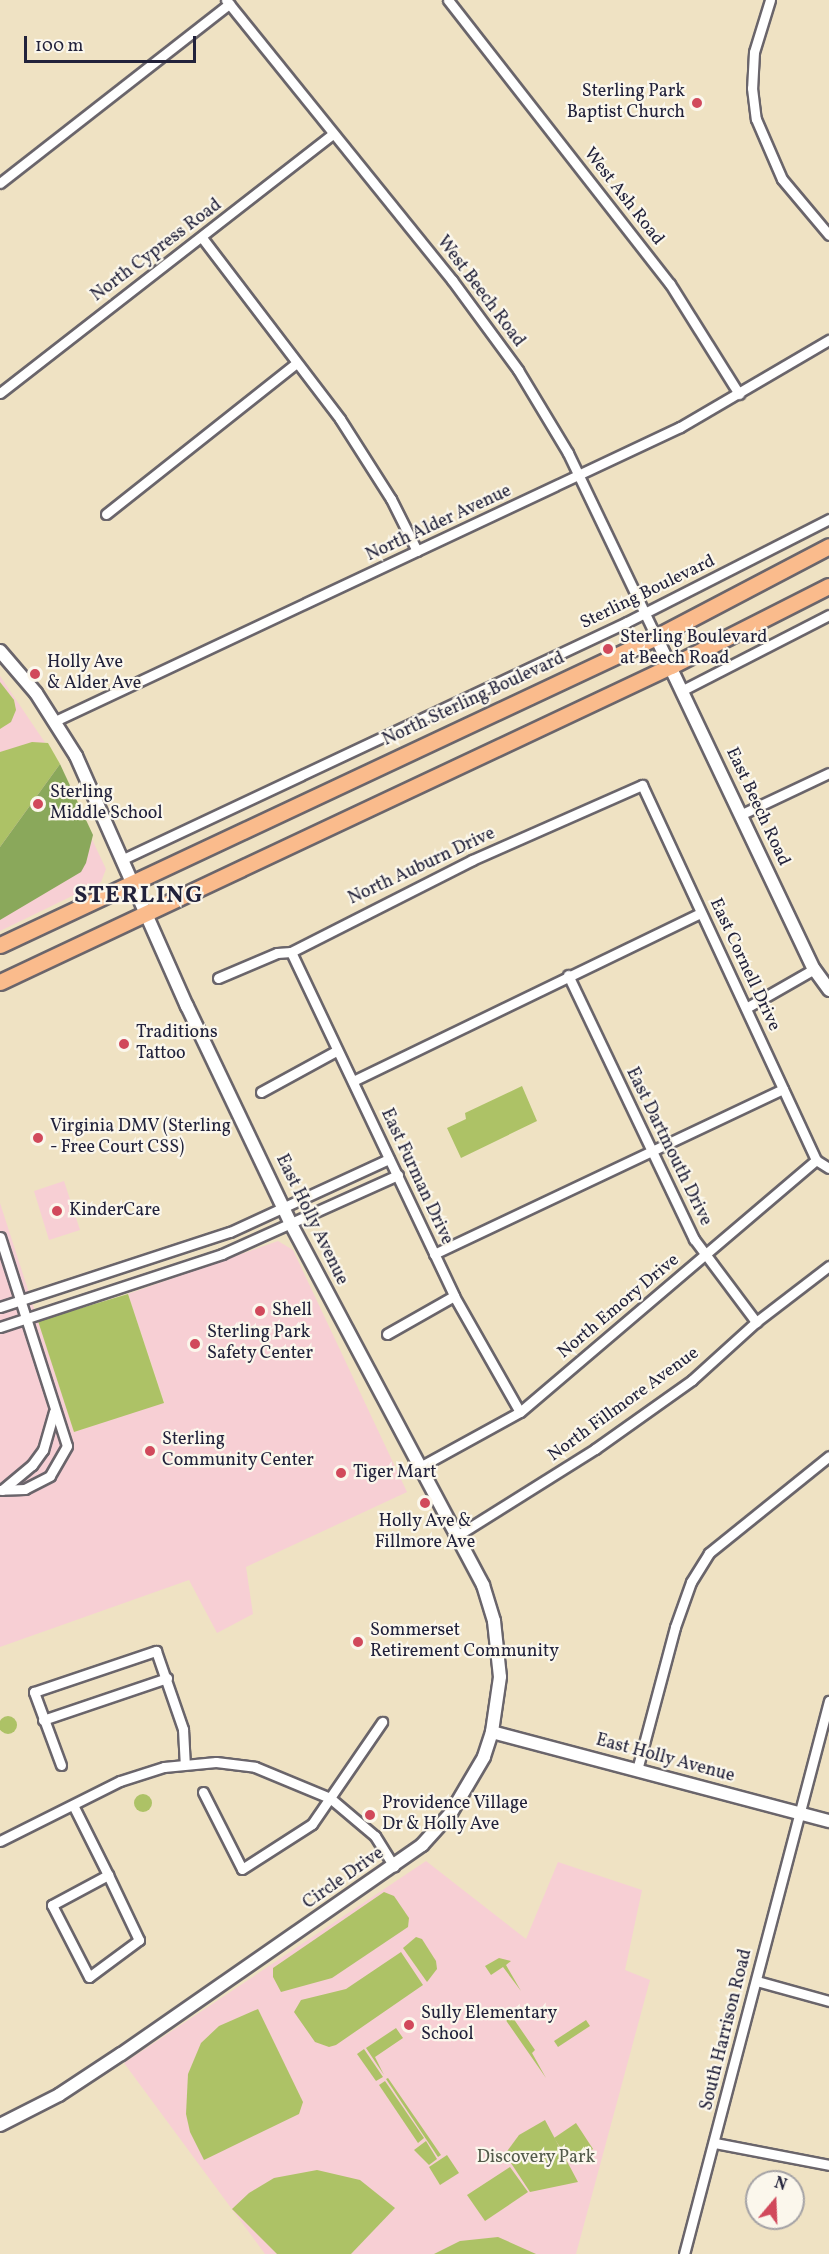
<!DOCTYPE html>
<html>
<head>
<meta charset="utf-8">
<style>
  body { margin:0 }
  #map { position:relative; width:829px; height:2254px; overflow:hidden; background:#efe2c3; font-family:Vollkorn,serif }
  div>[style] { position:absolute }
  .built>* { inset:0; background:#f7cfd4 }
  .green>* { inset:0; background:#adc266 }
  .round { border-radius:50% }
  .forest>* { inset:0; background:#8aa85b }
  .roads { filter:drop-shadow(2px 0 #6a656b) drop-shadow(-2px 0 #6a656b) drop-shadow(0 2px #6a656b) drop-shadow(0 -2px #6a656b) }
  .minor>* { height:9px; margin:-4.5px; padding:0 4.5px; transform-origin:4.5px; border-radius:4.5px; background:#fff }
  .tertiary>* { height:12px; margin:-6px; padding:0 6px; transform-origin:6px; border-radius:6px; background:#fff }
  .primary>* { height:15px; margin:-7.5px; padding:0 7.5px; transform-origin:7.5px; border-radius:7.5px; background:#fabb8c }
  .dots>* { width:16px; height:16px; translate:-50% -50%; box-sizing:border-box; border:3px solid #fbf7ec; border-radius:50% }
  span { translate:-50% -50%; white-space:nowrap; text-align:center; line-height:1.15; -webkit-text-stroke:4.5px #fbf7ec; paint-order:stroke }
  .poi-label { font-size:18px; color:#22223b }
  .right { translate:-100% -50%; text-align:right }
  .left { translate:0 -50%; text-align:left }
  .street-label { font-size:18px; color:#22223b }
  .park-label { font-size:18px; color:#535a4a }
  .district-label { font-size:24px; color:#22223b; font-weight:700; letter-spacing:1.5px }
  .north { position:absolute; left:745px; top:2170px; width:60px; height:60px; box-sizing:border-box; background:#fbf7ec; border:2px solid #a4a2a5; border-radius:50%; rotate:19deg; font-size:16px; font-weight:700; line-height:24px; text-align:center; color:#22223b }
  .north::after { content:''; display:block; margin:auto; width:21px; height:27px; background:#d1495b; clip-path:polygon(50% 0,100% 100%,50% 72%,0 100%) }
  .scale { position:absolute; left:24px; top:36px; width:172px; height:27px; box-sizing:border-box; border:3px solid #22223b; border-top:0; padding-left:8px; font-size:18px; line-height:21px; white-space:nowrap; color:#22223b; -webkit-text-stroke:4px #fbf7ec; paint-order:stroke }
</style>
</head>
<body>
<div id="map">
  <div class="built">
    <i style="clip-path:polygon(0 676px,50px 750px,106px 869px,101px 882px,0 931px)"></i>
    <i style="clip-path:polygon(64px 1181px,80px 1230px,49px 1240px,34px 1191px)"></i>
    <i style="clip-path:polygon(0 1203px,74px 1432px,164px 1402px,128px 1294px,278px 1241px,293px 1250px,407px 1492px,246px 1567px,253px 1614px,217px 1633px,189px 1580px,0 1647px)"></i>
    <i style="clip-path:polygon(426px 1861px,526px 1939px,558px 1862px,642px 1890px,625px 1970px,650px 1980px,576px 2254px,265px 2254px,124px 2063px)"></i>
  </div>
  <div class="green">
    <i style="clip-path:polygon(0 682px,14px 700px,16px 710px,11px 722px,0 729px)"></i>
    <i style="clip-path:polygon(32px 742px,48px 743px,60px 764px,0 847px,0 752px)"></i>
    <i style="clip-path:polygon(522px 1086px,537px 1121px,461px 1158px,447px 1128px,466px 1119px,465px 1113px)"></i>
    <i style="clip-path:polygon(128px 1294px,164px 1403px,74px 1432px,38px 1321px)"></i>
    <i class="round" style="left:-1px;top:1716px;width:18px;height:18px"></i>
    <i class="round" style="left:134px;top:1794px;width:18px;height:18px"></i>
    <i style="clip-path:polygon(384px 1892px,394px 1896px,409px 1918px,408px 1927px,332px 1978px,281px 1992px,273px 1977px,273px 1968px)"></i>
    <i style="clip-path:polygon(416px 1937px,422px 1939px,436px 1961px,437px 1969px,427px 1982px,403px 1948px)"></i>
    <i style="clip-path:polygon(401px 1952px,423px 1985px,336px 2045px,329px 2047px,315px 2042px,294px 2012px,301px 2000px,346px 1989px)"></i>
    <i style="clip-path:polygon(499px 1958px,511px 1961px,506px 1965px,521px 1991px,503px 1967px,491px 1975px,485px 1966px)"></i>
    <i style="clip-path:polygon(258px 2009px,303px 2102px,299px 2114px,204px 2160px,190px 2132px,186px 2114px,188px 2074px,201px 2043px,219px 2026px)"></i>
    <i style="clip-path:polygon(511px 2015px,535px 2050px,532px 2053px,546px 2078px,505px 2019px)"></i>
    <i style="clip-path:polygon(586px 2020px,590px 2026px,558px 2047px,554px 2041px)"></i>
    <i style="clip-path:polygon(396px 2028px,403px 2038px,375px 2057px,384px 2075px,366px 2048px)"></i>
    <i style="clip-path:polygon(364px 2049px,383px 2077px,376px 2081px,357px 2054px)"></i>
    <i style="clip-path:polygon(388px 2078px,441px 2155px,438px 2157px,386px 2079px)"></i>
    <i style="clip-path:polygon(385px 2081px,424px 2138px,418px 2143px,379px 2085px)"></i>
    <i style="clip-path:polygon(545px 2120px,578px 2182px,530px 2192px,505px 2154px,519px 2135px)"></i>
    <i style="clip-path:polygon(576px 2123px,593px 2149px,571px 2164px,554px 2138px)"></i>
    <i style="clip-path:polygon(426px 2141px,437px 2159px,429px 2165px,414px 2150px)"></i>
    <i style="clip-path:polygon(447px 2155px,459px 2173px,440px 2185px,429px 2167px)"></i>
    <i style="clip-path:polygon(510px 2167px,528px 2192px,485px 2221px,467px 2195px)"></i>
    <i style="clip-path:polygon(317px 2170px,360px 2180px,395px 2208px,351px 2254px,277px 2254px,232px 2209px,249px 2193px,274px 2178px)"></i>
    <i style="clip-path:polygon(498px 2237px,536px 2254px,434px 2254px,460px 2241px)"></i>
  </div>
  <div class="forest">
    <i style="clip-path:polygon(60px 764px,93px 835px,86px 863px,81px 872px,0 920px,0 847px)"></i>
  </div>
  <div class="roads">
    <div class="minor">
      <i style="left:226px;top:0;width:360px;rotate:51.1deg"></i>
      <i style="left:452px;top:280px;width:112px;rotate:53.7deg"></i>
      <i style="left:518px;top:370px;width:97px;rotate:58.9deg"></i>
      <i style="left:568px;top:453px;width:204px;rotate:64.4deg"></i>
      <i style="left:448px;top:0;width:360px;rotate:52deg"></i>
      <i style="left:670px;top:284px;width:130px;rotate:57.9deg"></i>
      <i style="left:770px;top:0;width:54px;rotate:107.1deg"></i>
      <i style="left:754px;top:52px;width:36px;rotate:93deg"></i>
      <i style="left:752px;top:88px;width:31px;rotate:83deg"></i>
      <i style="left:756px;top:119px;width:65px;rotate:66.6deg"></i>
      <i style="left:782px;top:179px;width:73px;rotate:50deg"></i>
      <i style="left:0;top:183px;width:291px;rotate:-38deg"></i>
      <i style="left:203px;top:239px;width:226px;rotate:52.7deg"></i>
      <i style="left:340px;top:419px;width:95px;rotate:57.5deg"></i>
      <i style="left:391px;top:499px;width:58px;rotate:63.4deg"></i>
      <i style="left:0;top:393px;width:422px;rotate:-37.9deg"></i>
      <i style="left:106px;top:514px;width:241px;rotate:-38.4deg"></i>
      <i style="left:683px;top:690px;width:164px;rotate:-27.2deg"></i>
      <i style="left:55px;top:721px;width:691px;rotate:-25.19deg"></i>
      <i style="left:680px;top:427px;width:173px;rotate:-30.3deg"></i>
      <i style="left:740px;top:815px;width:98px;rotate:-25.3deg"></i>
      <i style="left:121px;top:860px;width:559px;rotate:-25.19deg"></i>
      <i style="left:627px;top:622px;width:227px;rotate:-27deg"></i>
      <i style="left:291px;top:952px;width:381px;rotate:64.6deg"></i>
      <i style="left:454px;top:1296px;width:133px;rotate:60.4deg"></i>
      <i style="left:568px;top:975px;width:293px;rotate:64.5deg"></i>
      <i style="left:694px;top:1239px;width:104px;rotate:53.2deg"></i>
      <i style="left:218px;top:978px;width:64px;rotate:-23deg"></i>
      <i style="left:277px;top:953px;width:14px;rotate:-4deg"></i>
      <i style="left:291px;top:952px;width:203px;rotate:-26.9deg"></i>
      <i style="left:472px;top:860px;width:186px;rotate:-23.8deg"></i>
      <i style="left:642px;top:785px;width:413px;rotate:65.1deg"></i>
      <i style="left:746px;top:1008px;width:78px;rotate:-29.8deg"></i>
      <i style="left:353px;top:1081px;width:386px;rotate:-25.8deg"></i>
      <i style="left:261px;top:1092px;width:85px;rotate:-28.7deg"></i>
      <i style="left:816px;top:1160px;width:15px;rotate:32deg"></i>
      <i style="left:0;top:1237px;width:219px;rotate:72.2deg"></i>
      <i style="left:67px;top:1446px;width:34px;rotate:120deg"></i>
      <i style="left:50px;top:1476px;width:28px;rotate:153deg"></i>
      <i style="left:25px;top:1489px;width:25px;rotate:178deg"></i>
      <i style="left:434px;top:1254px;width:386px;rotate:-25.3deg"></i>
      <i style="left:0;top:1307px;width:242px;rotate:-18.1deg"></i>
      <i style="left:230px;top:1232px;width:175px;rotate:-24.7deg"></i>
      <i style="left:0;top:1327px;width:234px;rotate:-18.2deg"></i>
      <i style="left:222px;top:1254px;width:193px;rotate:-24.2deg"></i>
      <i style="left:387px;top:1334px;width:77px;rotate:-29.6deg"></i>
      <i style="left:418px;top:1468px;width:116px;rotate:-28.8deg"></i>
      <i style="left:520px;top:1412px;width:389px;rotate:-40.4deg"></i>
      <i style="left:2px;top:1490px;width:39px;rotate:-40deg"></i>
      <i style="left:32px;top:1465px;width:19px;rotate:-54deg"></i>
      <i style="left:43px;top:1450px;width:40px;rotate:-74deg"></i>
      <i style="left:458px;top:1535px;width:162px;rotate:-32.1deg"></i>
      <i style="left:595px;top:1449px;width:119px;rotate:-35.4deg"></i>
      <i style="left:692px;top:1380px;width:86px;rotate:-42.2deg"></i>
      <i style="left:756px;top:1322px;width:92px;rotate:-37.5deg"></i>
      <i style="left:43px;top:1720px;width:131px;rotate:-18.7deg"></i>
      <i style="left:61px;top:1765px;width:78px;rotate:-110.3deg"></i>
      <i style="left:34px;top:1692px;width:129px;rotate:-18.6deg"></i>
      <i style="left:156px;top:1651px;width:83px;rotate:70.9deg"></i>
      <i style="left:183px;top:1729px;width:35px;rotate:87deg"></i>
      <i style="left:637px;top:1770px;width:148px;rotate:-75.1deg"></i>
      <i style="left:675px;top:1627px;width:48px;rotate:-70.4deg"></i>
      <i style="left:691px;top:1582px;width:34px;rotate:-58deg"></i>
      <i style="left:709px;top:1553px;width:154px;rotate:-38.9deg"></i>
      <i style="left:203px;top:1792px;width:86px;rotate:63.1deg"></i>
      <i style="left:242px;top:1869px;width:83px;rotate:-32.7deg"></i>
      <i style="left:312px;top:1824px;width:124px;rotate:-55.5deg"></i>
      <i style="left:73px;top:1805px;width:78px;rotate:63.4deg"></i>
      <i style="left:108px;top:1875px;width:72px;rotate:64.5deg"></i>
      <i style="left:139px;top:1940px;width:62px;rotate:143.5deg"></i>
      <i style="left:89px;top:1977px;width:81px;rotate:-117.2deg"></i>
      <i style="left:52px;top:1905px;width:64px;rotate:-28.2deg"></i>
      <i style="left:0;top:1841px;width:134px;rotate:-26.6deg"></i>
      <i style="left:120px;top:1781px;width:46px;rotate:-17.7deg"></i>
      <i style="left:164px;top:1767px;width:52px;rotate:-5.5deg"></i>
      <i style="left:216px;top:1762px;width:39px;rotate:7deg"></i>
      <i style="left:255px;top:1767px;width:81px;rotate:22.5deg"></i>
      <i style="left:330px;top:1798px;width:59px;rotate:40.2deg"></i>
      <i style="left:375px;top:1836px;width:36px;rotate:58deg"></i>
      <i style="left:757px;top:1981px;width:75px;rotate:15.5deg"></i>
      <i style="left:715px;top:2143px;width:116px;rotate:10.9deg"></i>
      <i style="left:684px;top:2254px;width:572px;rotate:-75.31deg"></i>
    </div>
    <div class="tertiary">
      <i style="left:656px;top:637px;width:368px;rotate:64.6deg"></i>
      <i style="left:814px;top:969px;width:26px;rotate:54deg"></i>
      <i style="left:0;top:651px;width:55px;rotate:49.4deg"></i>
      <i style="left:36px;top:693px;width:75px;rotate:57.6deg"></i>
      <i style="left:76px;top:756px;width:274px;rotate:66.1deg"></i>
      <i style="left:187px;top:1006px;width:242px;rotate:64.5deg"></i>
      <i style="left:291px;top:1224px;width:409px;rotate:62deg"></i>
      <i style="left:483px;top:1585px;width:38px;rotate:73deg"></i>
      <i style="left:494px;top:1621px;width:56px;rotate:83.9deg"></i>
      <i style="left:500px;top:1677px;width:56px;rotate:98.3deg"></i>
      <i style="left:492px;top:1732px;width:26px;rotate:108deg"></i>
      <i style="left:484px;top:1757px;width:65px;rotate:120.5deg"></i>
      <i style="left:451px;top:1813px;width:43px;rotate:132.2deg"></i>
      <i style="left:422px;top:1845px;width:366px;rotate:145.2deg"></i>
      <i style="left:121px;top:2054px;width:74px;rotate:146.5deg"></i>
      <i style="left:59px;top:2095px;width:66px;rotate:153deg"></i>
      <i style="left:492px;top:1732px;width:349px;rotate:14.8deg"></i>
    </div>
    <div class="primary">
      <i style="left:0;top:945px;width:725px;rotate:-25.15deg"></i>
      <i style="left:656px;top:637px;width:195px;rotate:-27.7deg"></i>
      <i style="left:0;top:982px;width:742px;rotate:-25.22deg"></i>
      <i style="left:671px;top:666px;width:177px;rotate:-26.9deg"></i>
    </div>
  </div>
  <div class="dots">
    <i style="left:697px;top:103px;background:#d1495b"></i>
    <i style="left:608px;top:649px;background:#d1495b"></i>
    <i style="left:35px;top:674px;background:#d1495b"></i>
    <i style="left:38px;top:804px;background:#d1495b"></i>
    <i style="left:124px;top:1044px;background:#d1495b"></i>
    <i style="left:38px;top:1138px;background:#d1495b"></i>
    <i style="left:57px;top:1211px;background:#d1495b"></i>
    <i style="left:260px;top:1311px;background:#d1495b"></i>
    <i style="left:195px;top:1344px;background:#d1495b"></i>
    <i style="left:150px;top:1451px;background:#d1495b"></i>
    <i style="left:341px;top:1473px;background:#d1495b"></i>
    <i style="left:425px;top:1503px;background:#d1495b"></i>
    <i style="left:358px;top:1642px;background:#d1495b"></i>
    <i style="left:370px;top:1815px;background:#d1495b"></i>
    <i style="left:409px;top:2025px;background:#d1495b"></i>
  </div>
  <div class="poi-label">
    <span class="right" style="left:685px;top:103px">Sterling Park<br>Baptist Church</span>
    <span class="left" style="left:620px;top:649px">Sterling Boulevard<br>at Beech Road</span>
    <span class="left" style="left:47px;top:674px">Holly Ave<br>&amp; Alder Ave</span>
    <span class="left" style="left:50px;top:804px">Sterling<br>Middle School</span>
    <span class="left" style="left:136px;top:1044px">Traditions<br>Tattoo</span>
    <span class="left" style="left:50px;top:1138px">Virginia DMV (Sterling<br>- Free Court CSS)</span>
    <span class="left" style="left:69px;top:1211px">KinderCare</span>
    <span class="left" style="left:272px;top:1311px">Shell</span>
    <span class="left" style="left:207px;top:1344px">Sterling Park<br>Safety Center</span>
    <span class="left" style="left:162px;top:1451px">Sterling<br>Community Center</span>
    <span class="left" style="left:353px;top:1473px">Tiger Mart</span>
    <span style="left:425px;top:1533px">Holly Ave &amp;<br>Fillmore Ave</span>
    <span class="left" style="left:370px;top:1642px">Sommerset<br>Retirement Community</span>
    <span class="left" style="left:382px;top:1815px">Providence Village<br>Dr &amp; Holly Ave</span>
    <span class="left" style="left:421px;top:2025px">Sully Elementary<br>School</span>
  </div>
  <div class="street-label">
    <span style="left:623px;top:197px;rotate:52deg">West Ash Road</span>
    <span style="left:157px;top:251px;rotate:-37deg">North Cypress Road</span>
    <span style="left:480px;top:292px;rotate:53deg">West Beech Road</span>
    <span style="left:439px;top:524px;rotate:-25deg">North Alder Avenue</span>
    <span style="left:648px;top:593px;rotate:-26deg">Sterling Boulevard</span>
    <span style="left:474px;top:700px;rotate:-25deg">North Sterling Boulevard</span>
    <span style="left:757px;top:807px;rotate:65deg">East Beech Road</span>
    <span style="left:422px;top:867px;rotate:-25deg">North Auburn Drive</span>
    <span style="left:744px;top:965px;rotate:65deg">East Cornell Drive</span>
    <span style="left:668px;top:1147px;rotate:64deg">East Dartmouth Drive</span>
    <span style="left:416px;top:1177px;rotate:65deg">East Furman Drive</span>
    <span style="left:311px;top:1220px;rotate:64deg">East Holly Avenue</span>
    <span style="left:619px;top:1307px;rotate:-40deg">North Emory Drive</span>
    <span style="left:624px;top:1405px;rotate:-36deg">North Fillmore Avenue</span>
    <span style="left:665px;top:1759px;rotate:15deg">East Holly Avenue</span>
    <span style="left:344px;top:1879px;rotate:-35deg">Circle Drive</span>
    <span style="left:727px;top:2030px;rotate:-76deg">South Harrison Road</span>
  </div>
  <div class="park-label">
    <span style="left:536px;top:2158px">Discovery Park</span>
  </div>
  <div class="district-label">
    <span style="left:139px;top:897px">STERLING</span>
  </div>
  <div class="north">N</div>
  <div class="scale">100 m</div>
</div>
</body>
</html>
